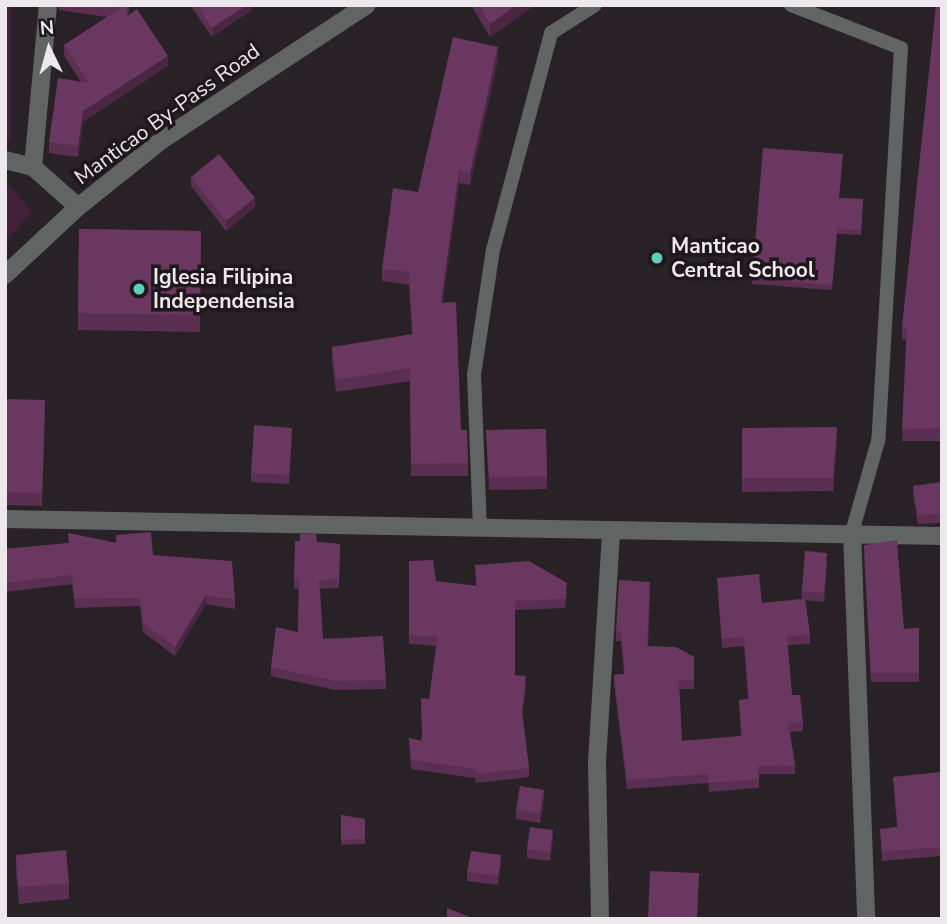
<!DOCTYPE html>
<html>
<head>
<meta charset="utf-8">
<style>
  body { margin:0 }
  #map { position:relative; width:947px; height:924px; overflow:hidden; background:#282226; font-family:"Nunito Sans",sans-serif }
  div>[style] { position:absolute }
  .green>* { inset:0; background:#421f3b }
  .service>* { height:14px; margin:-7px; padding:0 7px; transform-origin:7px; border-radius:7px; background:#606463 }
  .minor>* { height:18px; margin:-9px; padding:0 9px; transform-origin:9px; border-radius:9px; background:#606463 }
  .tertiary>* { height:18px; margin:-9px; padding:0 9px; transform-origin:9px; border-radius:9px; background:#606463 }
  .wall>* { inset:0; background:#5a2f52 }
  .shaded-wall>* { inset:0; background:#4a2642 }
  .building>* { inset:0; background:#69375f }
  .dots>* { width:19px; height:19px; translate:-50% -50%; box-sizing:border-box; border:4px solid #1e181c; border-radius:50% }
  span { translate:-50% -50%; white-space:nowrap; text-align:center; line-height:1.15; -webkit-text-stroke:7px #1e181c; paint-order:stroke }
  .street-label { font-size:21px; color:#ece8eb }
  .poi-label { font-size:21px; color:#ece8eb; font-weight:700 }
  .left { translate:0 -50%; text-align:left }
  .frame { position:absolute; inset:0; border:7px solid #ece8eb; pointer-events:none }
  .north { position:absolute; left:14px; top:14px; width:70px; height:70px; -webkit-text-stroke:5px #1e181c; paint-order:stroke; rotate:355deg; font-size:19px; font-weight:700; line-height:28px; text-align:center; color:#ece8eb }
  .north::after { content:''; display:block; margin:auto; width:24px; height:32px; background:#ece8eb; clip-path:polygon(50% 0,100% 100%,50% 72%,0 100%) }
</style>
</head>
<body>
<div id="map">
  <div class="green">
    <i style="clip-path:polygon(5px 5px,11px 5px,11px 141px,5px 141px)"></i>
    <i style="clip-path:polygon(5px 181px,32px 211px,5px 243px)"></i>
  </div>
  <div class="service">
    <i style="left:791px;top:5px;width:118px;rotate:21.4deg"></i>
    <i style="left:901px;top:48px;width:394px;rotate:93.3deg"></i>
    <i style="left:878px;top:441px;width:95px;rotate:105.9deg"></i>
    <i style="left:480px;top:529px;width:154px;rotate:-92.2deg"></i>
    <i style="left:474px;top:375px;width:126px;rotate:-81.4deg"></i>
    <i style="left:493px;top:250px;width:225px;rotate:-75deg"></i>
    <i style="left:551px;top:33px;width:52px;rotate:-32.5deg"></i>
  </div>
  <div class="minor">
    <i style="left:48px;top:5px;width:163px;rotate:95.3deg"></i>
    <i style="left:33px;top:167px;width:60px;rotate:41.6deg"></i>
    <i style="left:5px;top:160px;width:29px;rotate:14deg"></i>
    <i style="left:5px;top:519px;width:937px;rotate:1.04deg"></i>
    <i style="left:852px;top:532px;width:387px;rotate:87.9deg"></i>
    <i style="left:600px;top:919px;width:157px;rotate:-91.1deg"></i>
    <i style="left:597px;top:762px;width:230px;rotate:-86.5deg"></i>
  </div>
  <div class="tertiary">
    <i style="left:5px;top:275px;width:100px;rotate:-43deg"></i>
    <i style="left:78px;top:207px;width:107px;rotate:-38.6deg"></i>
    <i style="left:162px;top:140px;width:245px;rotate:-33.4deg"></i>
  </div>
  <div class="wall">
    <i style="clip-path:polygon(58px 5px,130px 5px,128px 15px,168px 66px,83px 122px,78px 157px,49px 153px,49px 142px,81px 82px,64px 56px,64px 45px,107px 17px,59px 10px)"></i>
    <i style="clip-path:polygon(190px 5px,252px 5px,252px 10px,212px 37px)"></i>
    <i style="clip-path:polygon(471px 5px,535px 5px,490px 37px)"></i>
    <i style="clip-path:polygon(942px 5px,942px 441px,902px 441px,906px 340px,902px 339px,902px 327px)"></i>
    <i style="clip-path:polygon(498px 60px,470px 185px,459px 183px,442px 303px,461px 430px,468px 463px,468px 476px,411px 476px,410px 381px,336px 392px,332px 360px,332px 347px,412px 335px,409px 285px,382px 281px,382px 269px,418px 192px)"></i>
    <i style="clip-path:polygon(191px 177px,255px 207px,226px 231px,191px 186px)"></i>
    <i style="clip-path:polygon(840px 198px,863px 199px,861px 235px,837px 234px,832px 290px,752px 284px,752px 279px)"></i>
    <i style="clip-path:polygon(79px 229px,201px 231px,200px 332px,78px 330px)"></i>
    <i style="clip-path:polygon(5px 399px,45px 413px,42px 506px,5px 505px)"></i>
    <i style="clip-path:polygon(742px 428px,837px 440px,833px 491px,742px 492px)"></i>
    <i style="clip-path:polygon(546px 429px,547px 489px,489px 490px,486px 430px)"></i>
    <i style="clip-path:polygon(292px 437px,289px 484px,251px 482px,251px 473px)"></i>
    <i style="clip-path:polygon(942px 482px,942px 523px,918px 524px,913px 495px,913px 486px)"></i>
    <i style="clip-path:polygon(68px 533px,116px 543px,116px 535px,235px 600px,235px 609px,206px 604px,175px 656px,143px 632px,140px 606px,75px 608px,72px 584px,5px 592px,5px 549px,69px 543px)"></i>
    <i style="clip-path:polygon(300px 541px,340px 544px,339px 588px,320px 589px,323px 639px,386px 680px,386px 689px,335px 690px,271px 676px,271px 667px,298px 632px,299px 589px,294px 589px,294px 580px)"></i>
    <i style="clip-path:polygon(864px 554px,904px 629px,919px 628px,919px 682px,871px 682px)"></i>
    <i style="clip-path:polygon(409px 561px,436px 581px,476px 586px,475px 565px,567px 592px,565px 608px,515px 610px,515px 675px,526px 685px,522px 715px,529px 768px,529px 777px,476px 783px,475px 778px,411px 769px,409px 738px,421px 741px,429px 699px,436px 646px,409px 644px)"></i>
    <i style="clip-path:polygon(827px 562px,824px 602px,805px 600px,810px 635px,810px 644px,787px 645px,792px 695px,803px 722px,803px 731px,790px 732px,795px 765px,795px 774px,759px 774px,759px 788px,709px 792px,708px 783px,627px 789px,614px 684px,614px 675px,624px 674px,621px 641px,616px 641px,616px 632px,650px 591px,648px 646px,694px 657px,694px 689px,679px 689px,682px 741px,741px 736px,739px 700px,748px 699px,744px 646px,722px 648px,717px 578px,762px 603px,802px 599px,802px 591px)"></i>
    <i style="clip-path:polygon(942px 772px,942px 856px,882px 861px,880px 829px,897px 827px,893px 777px)"></i>
    <i style="clip-path:polygon(544px 799px,540px 823px,516px 819px,516px 810px)"></i>
    <i style="clip-path:polygon(341px 815px,365px 819px,365px 844px,341px 845px)"></i>
    <i style="clip-path:polygon(553px 839px,550px 861px,527px 858px,527px 849px)"></i>
    <i style="clip-path:polygon(16px 855px,69px 883px,69px 899px,19px 904px,16px 872px)"></i>
    <i style="clip-path:polygon(501px 864px,498px 885px,467px 881px,467px 872px)"></i>
  </div>
  <div class="shaded-wall">
    <i style="clip-path:polygon(246px 5px,252px 5px,252px 10px,212px 37px,212px 28px)"></i>
    <i style="clip-path:polygon(516px 5px,535px 5px,490px 37px,490px 24px)"></i>
    <i style="clip-path:polygon(498px 47px,498px 60px,470px 185px,470px 173px)"></i>
    <i style="clip-path:polygon(168px 56px,168px 66px,83px 122px,78px 157px,78px 146px,83px 111px)"></i>
    <i style="clip-path:polygon(459px 170px,459px 183px,441px 316px,441px 303px)"></i>
    <i style="clip-path:polygon(255px 198px,255px 207px,226px 231px,226px 221px)"></i>
    <i style="clip-path:polygon(837px 427px,837px 440px,833px 491px,833px 478px)"></i>
    <i style="clip-path:polygon(206px 595px,206px 604px,175px 656px,175px 647px)"></i>
    <i style="clip-path:polygon(544px 790px,544px 799px,540px 823px,540px 814px)"></i>
    <i style="clip-path:polygon(553px 830px,553px 839px,550px 861px,550px 852px)"></i>
    <i style="clip-path:polygon(501px 855px,501px 864px,498px 885px,498px 876px)"></i>
  </div>
  <div class="building">
    <i style="clip-path:polygon(101px 5px,128px 5px,126px 17px,137px 9px,168px 56px,83px 111px,78px 146px,49px 142px,58px 78px,89px 83px,64px 45px,121px 8px)"></i>
    <i style="clip-path:polygon(196px 5px,246px 5px,212px 28px)"></i>
    <i style="clip-path:polygon(479px 5px,516px 5px,490px 24px)"></i>
    <i style="clip-path:polygon(936px 5px,942px 5px,942px 428px,902px 429px,907px 327px,902px 327px)"></i>
    <i style="clip-path:polygon(453px 37px,498px 47px,470px 173px,459px 170px,441px 303px,456px 302px,461px 430px,467px 430px,468px 463px,411px 464px,410px 368px,336px 380px,332px 347px,413px 334px,409px 272px,382px 269px,393px 188px,418px 192px)"></i>
    <i style="clip-path:polygon(763px 148px,843px 154px,839px 198px,863px 199px,861px 230px,837px 229px,832px 285px,752px 279px)"></i>
    <i style="clip-path:polygon(219px 154px,255px 198px,226px 221px,191px 177px)"></i>
    <i style="clip-path:polygon(79px 229px,201px 231px,200px 315px,78px 313px)"></i>
    <i style="clip-path:polygon(5px 399px,45px 400px,42px 493px,5px 492px)"></i>
    <i style="clip-path:polygon(254px 425px,292px 428px,289px 475px,251px 473px)"></i>
    <i style="clip-path:polygon(837px 427px,833px 478px,742px 478px,742px 428px)"></i>
    <i style="clip-path:polygon(546px 429px,547px 476px,489px 477px,486px 430px)"></i>
    <i style="clip-path:polygon(942px 482px,942px 514px,918px 515px,913px 486px)"></i>
    <i style="clip-path:polygon(151px 532px,153px 555px,232px 561px,235px 600px,206px 595px,175px 647px,143px 623px,140px 598px,75px 599px,72px 575px,5px 583px,5px 549px,69px 543px,68px 533px,117px 543px,116px 535px)"></i>
    <i style="clip-path:polygon(300px 534px,316px 534px,317px 542px,340px 544px,339px 579px,319px 580px,323px 639px,383px 636px,386px 680px,335px 681px,271px 667px,276px 627px,298px 632px,299px 580px,294px 580px,295px 541px,300px 541px)"></i>
    <i style="clip-path:polygon(897px 540px,904px 629px,919px 628px,919px 673px,871px 673px,864px 545px)"></i>
    <i style="clip-path:polygon(805px 551px,827px 553px,824px 593px,802px 591px)"></i>
    <i style="clip-path:polygon(433px 560px,436px 581px,477px 586px,475px 565px,529px 561px,567px 583px,565px 599px,515px 601px,515px 675px,526px 676px,522px 710px,529px 768px,476px 774px,475px 769px,411px 760px,409px 738px,422px 741px,421px 698px,429px 699px,438px 637px,409px 635px,409px 561px)"></i>
    <i style="clip-path:polygon(759px 574px,762px 603px,805px 599px,810px 635px,787px 636px,792px 695px,800px 695px,803px 722px,788px 723px,795px 765px,758px 766px,759px 779px,709px 783px,708px 774px,627px 780px,614px 675px,625px 674px,621px 632px,616px 632px,619px 580px,650px 582px,647px 646px,676px 647px,694px 657px,694px 680px,679px 680px,682px 741px,742px 736px,739px 700px,749px 699px,744px 637px,722px 639px,717px 578px)"></i>
    <i style="clip-path:polygon(942px 772px,942px 847px,882px 852px,880px 829px,898px 827px,893px 777px)"></i>
    <i style="clip-path:polygon(520px 786px,544px 790px,540px 814px,516px 810px)"></i>
    <i style="clip-path:polygon(341px 815px,365px 819px,365px 839px,341px 840px)"></i>
    <i style="clip-path:polygon(530px 827px,553px 830px,550px 852px,527px 849px)"></i>
    <i style="clip-path:polygon(66px 850px,69px 883px,19px 887px,16px 855px)"></i>
    <i style="clip-path:polygon(471px 851px,501px 855px,498px 876px,467px 872px)"></i>
    <i style="clip-path:polygon(650px 871px,699px 873px,697px 919px,648px 919px)"></i>
    <i style="clip-path:polygon(447px 908px,475px 919px,447px 919px)"></i>
  </div>
  <div class="dots">
    <i style="left:657px;top:258px;background:#5bcebc"></i>
    <i style="left:139px;top:289px;background:#5bcebc"></i>
  </div>
  <div class="street-label">
    <span style="left:167px;top:114px;rotate:-36deg">Manticao By-Pass Road</span>
  </div>
  <div class="poi-label">
    <span class="left" style="left:671px;top:258px">Manticao<br>Central School</span>
    <span class="left" style="left:153px;top:289px">Iglesia Filipina<br>Independensia</span>
  </div>
  <div class="frame"></div>
  <div class="north">N</div>
</div>
</body>
</html>
